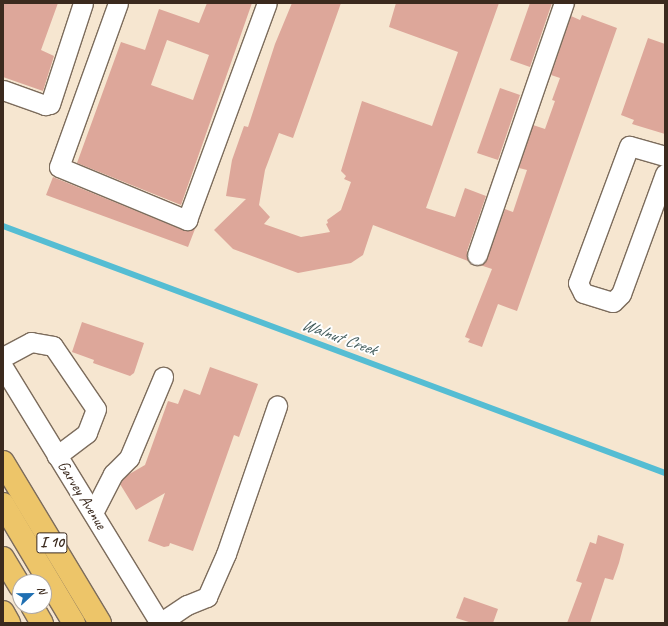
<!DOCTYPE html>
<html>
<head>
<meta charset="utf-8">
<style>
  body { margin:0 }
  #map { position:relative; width:668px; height:626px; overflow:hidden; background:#f6e6d0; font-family:Caveat,sans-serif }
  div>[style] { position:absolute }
  .stream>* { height:6px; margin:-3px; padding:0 3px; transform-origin:3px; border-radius:3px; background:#55bdd3 }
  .building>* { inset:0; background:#dda79a }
  .roads { filter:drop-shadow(1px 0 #7c6c5c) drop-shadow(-1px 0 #7c6c5c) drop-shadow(0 1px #7c6c5c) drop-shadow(0 -1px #7c6c5c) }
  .minor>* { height:19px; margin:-9.5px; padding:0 9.5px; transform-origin:9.5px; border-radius:9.5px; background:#fff }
  .highway>* { height:22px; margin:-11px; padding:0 11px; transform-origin:11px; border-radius:11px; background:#edc569 }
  span { translate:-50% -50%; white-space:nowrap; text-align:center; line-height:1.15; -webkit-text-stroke:4px #fff; paint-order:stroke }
  .shield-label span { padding:1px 3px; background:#fff; border:1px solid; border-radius:3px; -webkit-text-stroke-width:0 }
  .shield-label { font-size:15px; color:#3b2a1e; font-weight:700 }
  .street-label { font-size:16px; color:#3b2a1e }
  .water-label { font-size:17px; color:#445d5d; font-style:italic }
  .frame { position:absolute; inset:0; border:4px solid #3b2a1e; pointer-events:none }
  .north { position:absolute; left:12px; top:574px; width:40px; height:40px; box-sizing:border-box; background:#fff; border:1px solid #b1aaa5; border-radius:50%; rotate:68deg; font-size:11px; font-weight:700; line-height:16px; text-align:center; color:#3b2a1e }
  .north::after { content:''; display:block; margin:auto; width:14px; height:18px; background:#1f6fb2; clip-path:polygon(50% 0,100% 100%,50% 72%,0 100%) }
</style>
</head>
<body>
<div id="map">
  <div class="stream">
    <i style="left:3px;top:226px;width:707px;rotate:20.46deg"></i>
  </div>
  <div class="building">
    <i style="clip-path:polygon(3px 3px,58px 3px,41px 50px,54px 56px,43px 91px,3px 77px)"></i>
    <i style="clip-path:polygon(evenodd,207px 3px,252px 3px,181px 205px,77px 163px,121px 42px,145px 50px,159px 9px,199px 23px,207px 3px,167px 40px,209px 55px,193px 100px,151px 85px,167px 40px)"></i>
    <i style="clip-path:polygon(292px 3px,341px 3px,293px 138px,279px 133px,265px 170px,259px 205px,270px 217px,264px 224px,301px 237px,330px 232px,326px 224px,328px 223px,327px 220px,341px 210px,351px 182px,344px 179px,346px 176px,341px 171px,362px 101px,432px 126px,458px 52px,389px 27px,396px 3px,499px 3px,426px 208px,455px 217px,465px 188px,486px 196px,467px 251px,468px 261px,373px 225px,363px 255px,351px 263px,298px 273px,233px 249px,214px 230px,246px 199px,226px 196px,232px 160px,244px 126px,248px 127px,275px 44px)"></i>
    <i style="clip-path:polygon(530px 3px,552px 3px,530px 67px,510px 60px)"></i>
    <i style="clip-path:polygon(582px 15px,617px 28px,517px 311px,498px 304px,482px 347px,468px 342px,470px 339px,465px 337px,492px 269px,480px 265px,487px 259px,505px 209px,513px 212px,527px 170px,519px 168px,533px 125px,545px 129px,555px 101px,552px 100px,560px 78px,551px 75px,571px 16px,580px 20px)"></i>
    <i style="clip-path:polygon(648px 38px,665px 44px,665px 134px,632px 124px,634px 120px,621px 115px)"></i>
    <i style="clip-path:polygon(500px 88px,520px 95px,498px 160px,477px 153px)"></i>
    <i style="clip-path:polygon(53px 177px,183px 230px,195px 229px,188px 247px,46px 195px)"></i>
    <i style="clip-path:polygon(82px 322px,144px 343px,134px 373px,130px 376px,93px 363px,94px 360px,72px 352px)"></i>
    <i style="clip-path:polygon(210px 367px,258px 384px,239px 437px,234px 435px,193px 551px,170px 543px,169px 546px,164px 547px,148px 541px,165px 493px,136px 510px,120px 484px,126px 476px,145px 465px,168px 401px,178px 404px,184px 389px,200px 395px)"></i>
    <i style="clip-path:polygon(598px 535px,624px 544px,619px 563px,613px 580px,605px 578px,590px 623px,567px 623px,582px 583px,576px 581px,590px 542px,596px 544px)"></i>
    <i style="clip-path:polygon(464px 597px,498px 609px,493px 623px,472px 623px,456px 618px)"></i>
  </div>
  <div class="roads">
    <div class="minor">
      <i style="left:118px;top:3px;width:174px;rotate:109.8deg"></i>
      <i style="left:59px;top:167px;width:139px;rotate:22.5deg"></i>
      <i style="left:187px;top:220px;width:231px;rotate:-69.8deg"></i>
      <i style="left:3px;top:90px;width:45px;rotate:19.7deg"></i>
      <i style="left:45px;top:105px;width:5px;rotate:-11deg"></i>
      <i style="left:50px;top:104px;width:106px;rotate:-71.9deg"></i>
      <i style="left:665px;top:156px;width:37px;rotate:-164deg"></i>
      <i style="left:629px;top:146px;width:146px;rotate:110.4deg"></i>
      <i style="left:578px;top:283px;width:11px;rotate:63deg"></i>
      <i style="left:583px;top:293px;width:31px;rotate:17deg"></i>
      <i style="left:613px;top:302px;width:11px;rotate:-45deg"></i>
      <i style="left:621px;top:294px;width:128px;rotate:-69.9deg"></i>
      <i style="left:477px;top:255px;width:267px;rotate:-71deg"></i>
      <i style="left:3px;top:357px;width:32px;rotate:-28deg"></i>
      <i style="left:31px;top:342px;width:22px;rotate:10deg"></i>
      <i style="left:53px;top:346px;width:76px;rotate:55.7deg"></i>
      <i style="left:96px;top:409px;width:26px;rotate:111deg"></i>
      <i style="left:87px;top:433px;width:38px;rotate:143deg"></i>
      <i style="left:3px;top:367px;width:300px;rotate:58.5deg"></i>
      <i style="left:93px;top:513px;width:44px;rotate:-62.9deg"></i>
      <i style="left:113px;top:474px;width:23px;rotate:-45deg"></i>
      <i style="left:129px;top:458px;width:88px;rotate:-67.2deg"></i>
      <i style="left:160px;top:623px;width:32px;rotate:-34deg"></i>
      <i style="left:187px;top:605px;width:22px;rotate:-22deg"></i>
      <i style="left:207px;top:597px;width:47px;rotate:-66.2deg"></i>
      <i style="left:226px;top:554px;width:157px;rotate:-71deg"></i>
    </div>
    <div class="highway">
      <i style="left:3px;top:462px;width:188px;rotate:58.9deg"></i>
      <i style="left:3px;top:504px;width:139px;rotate:59.2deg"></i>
      <i style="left:3px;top:558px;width:33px;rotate:59deg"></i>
      <i style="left:32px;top:606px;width:20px;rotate:60deg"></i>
      <i style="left:3px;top:612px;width:13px;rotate:61deg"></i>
    </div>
  </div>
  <div class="shield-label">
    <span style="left:52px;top:543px">I 10</span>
  </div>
  <div class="street-label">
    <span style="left:82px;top:495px;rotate:58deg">Garvey Avenue</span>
  </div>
  <div class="water-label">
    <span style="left:339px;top:337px;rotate:20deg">Walnut Creek</span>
  </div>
  <div class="frame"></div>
  <div class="north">N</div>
</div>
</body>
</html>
